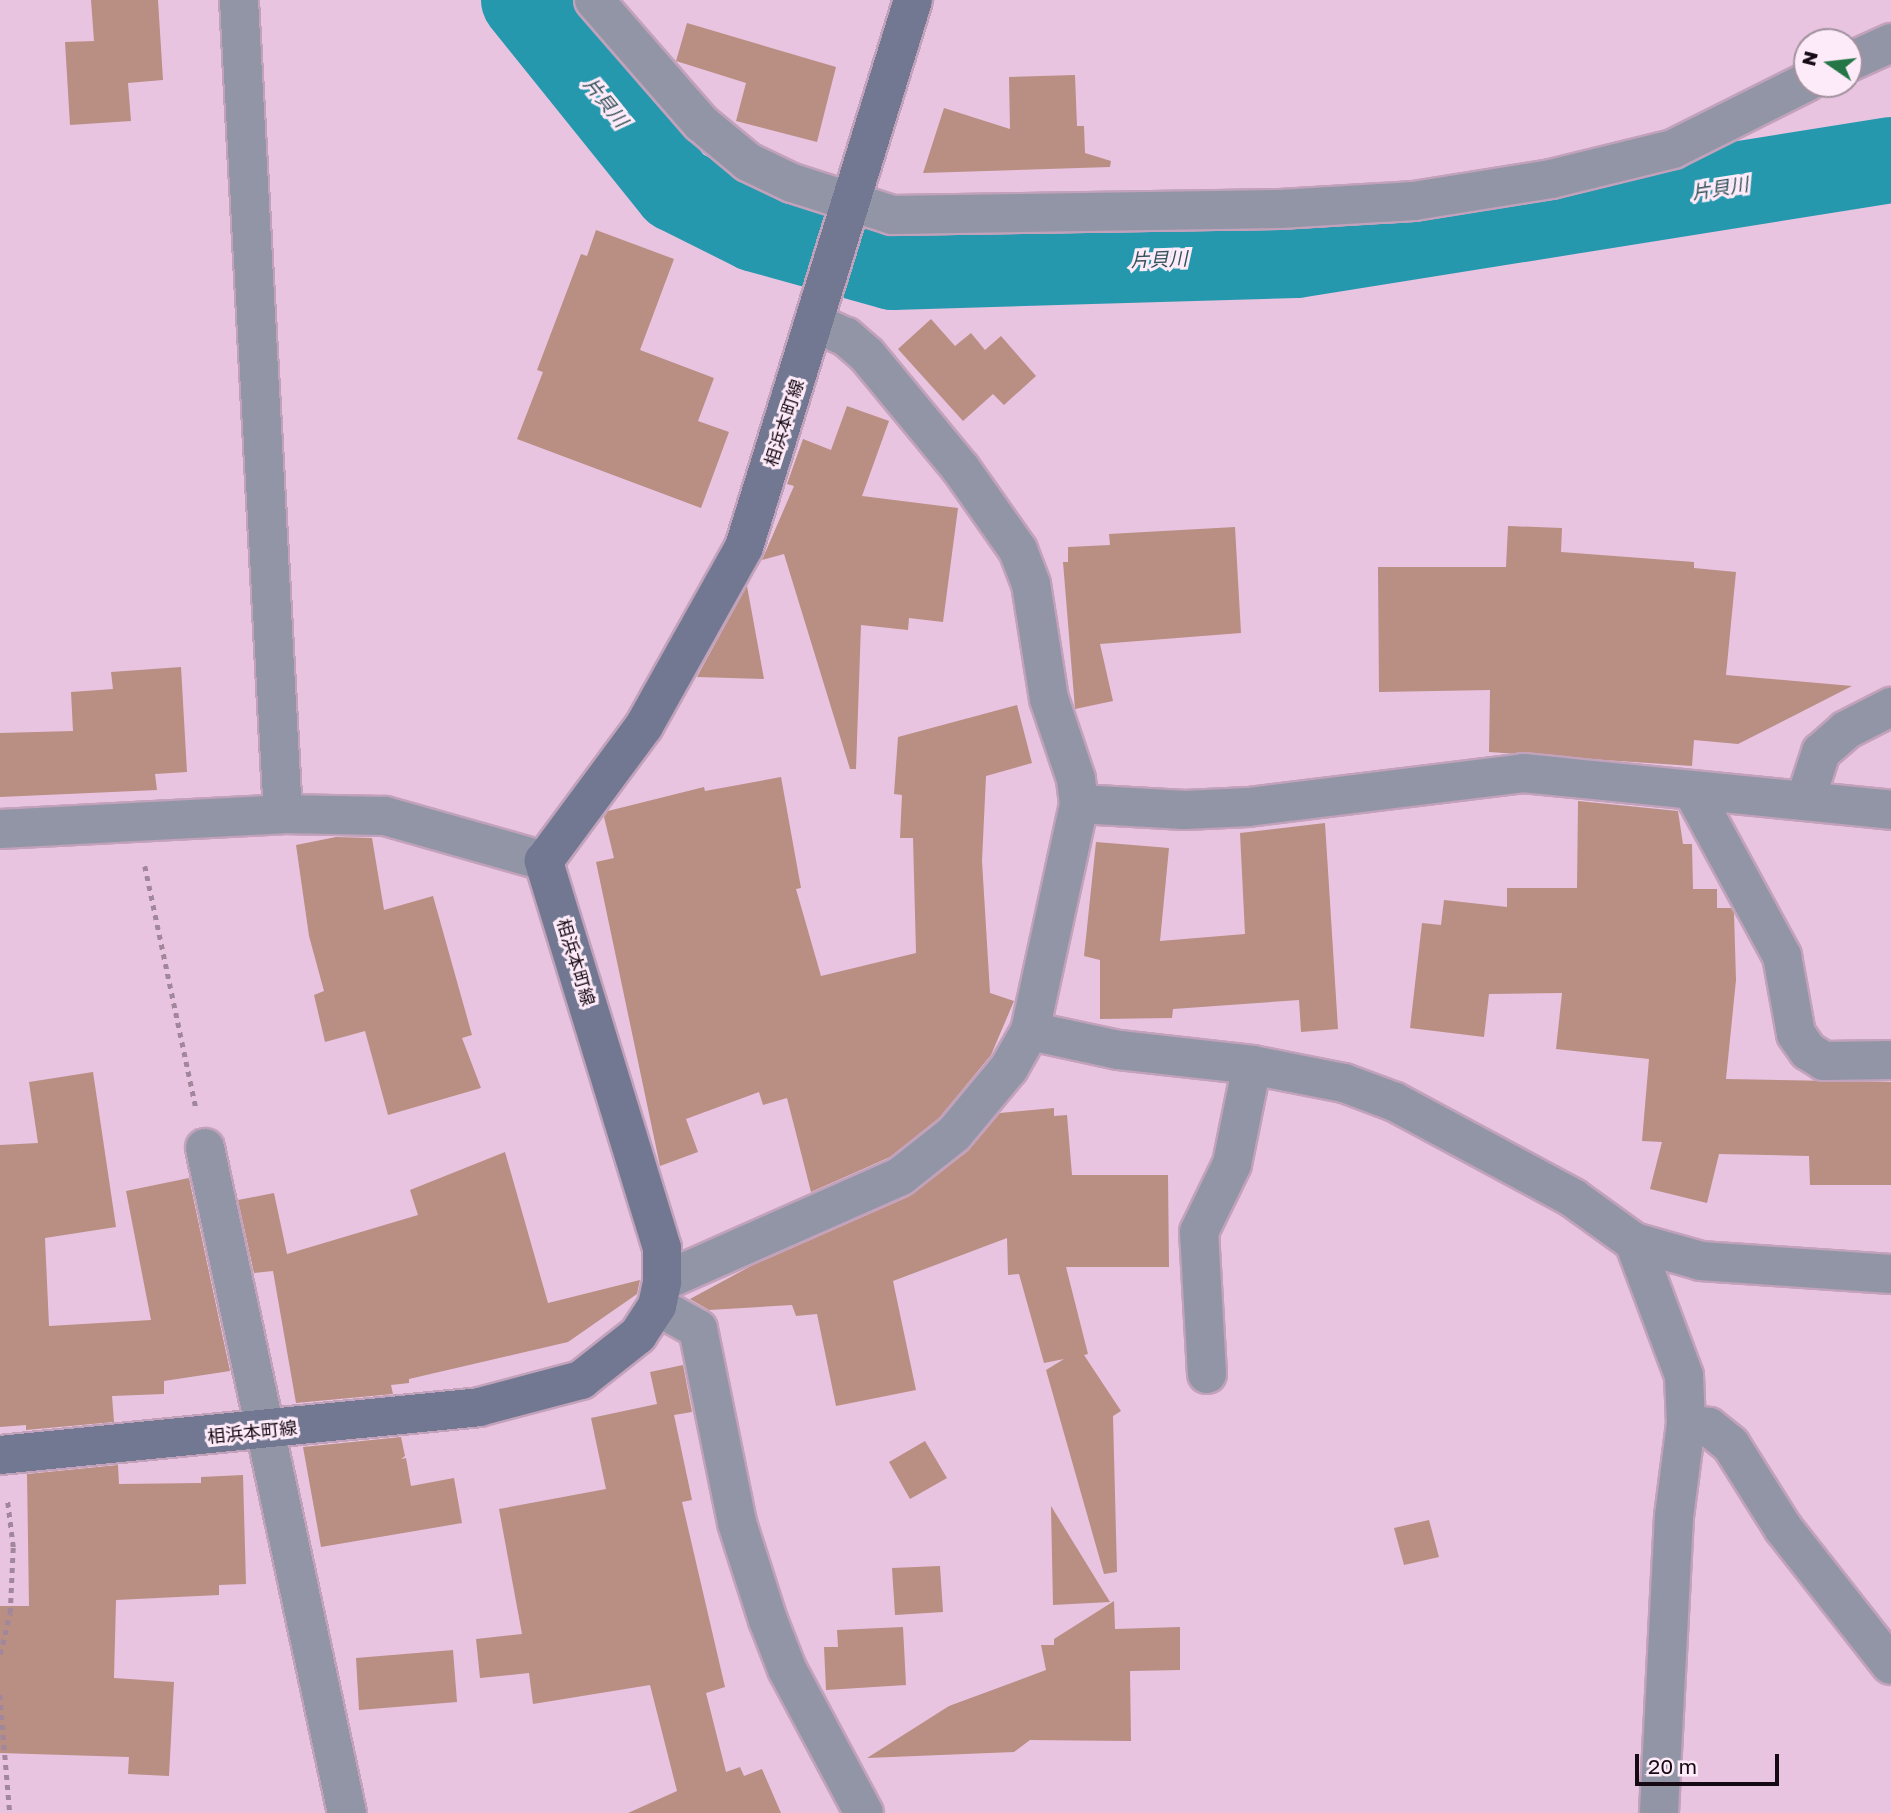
<!DOCTYPE html>
<html>
<head>
<meta charset="utf-8">
<style>
  body { margin:0 }
  #map { position:relative; width:1891px; height:1813px; overflow:hidden; background:#e8c4e0; font-family:"Golos Text","Noto Sans JP",sans-serif }
  div>[style] { position:absolute }
  .river>* { height:86px; margin:-43px; padding:0 43px; transform-origin:43px; border-radius:43px; background:#2698ae }
  .building>* { inset:0; background:#b98e83 }
  .path>* { height:4.5px; margin-top:-2.25px; transform-origin:0; background:repeating-linear-gradient(90deg,#a2869c 0 5px,transparent 0 10px) }
  .roads { filter:drop-shadow(2px 0 #c2a2bb) drop-shadow(-2px 0 #c2a2bb) drop-shadow(0 2px #c2a2bb) drop-shadow(0 -2px #c2a2bb) }
  .street>* { height:38px; margin:-19px; padding:0 19px; transform-origin:19px; border-radius:19px; background:#9195a6 }
  .secondary>* { height:38px; margin:-19px; padding:0 19px; transform-origin:19px; border-radius:19px; background:#727891 }
  span { translate:-50% -50%; white-space:nowrap; text-align:center; line-height:1.15; -webkit-text-stroke:6px #feebf9; paint-order:stroke }
  .street-label { font-size:18px; color:#150913 }
  .water-label { font-size:19px; color:#32535a; font-style:italic }
  .north { position:absolute; left:1793px; top:28px; width:70px; height:70px; box-sizing:border-box; background:#feebf9; border:2px solid #a1919d; border-radius:50%; rotate:284deg; font-size:19px; font-weight:700; line-height:28px; text-align:center; color:#150913 }
  .north::after { content:''; display:block; margin:auto; width:24px; height:32px; background:#257647; clip-path:polygon(50% 0,100% 100%,50% 72%,0 100%) }
  .scale { position:absolute; left:1635px; top:1754px; width:144px; height:32px; box-sizing:border-box; border:4px solid #150913; border-top:0; padding-left:9px; font-size:21px; line-height:24px; white-space:nowrap; color:#150913; -webkit-text-stroke:5px #feebf9; paint-order:stroke }
</style>
</head>
<body>
<div id="map">
  <div class="river">
    <i style="left:524px;top:0;width:243px;rotate:51.2deg"></i>
    <i style="left:676px;top:189px;width:89px;rotate:26.6deg"></i>
    <i style="left:756px;top:229px;width:142px;rotate:15.5deg"></i>
    <i style="left:893px;top:267px;width:403px;rotate:-1.7deg"></i>
    <i style="left:1296px;top:255px;width:603px;rotate:-9.07deg"></i>
  </div>
  <div class="building">
    <i style="clip-path:polygon(91px 0,158px 0,163px 80px,128px 83px,131px 121px,70px 125px,65px 42px,94px 41px)"></i>
    <i style="clip-path:polygon(687px 23px,836px 67px,817px 142px,736px 121px,746px 83px,676px 61px)"></i>
    <i style="clip-path:polygon(1075px 75px,1077px 126px,1084px 126px,1085px 153px,1111px 161px,1110px 167px,923px 173px,944px 108px,1010px 129px,1009px 77px)"></i>
    <i style="clip-path:polygon(596px 230px,674px 259px,640px 350px,714px 378px,698px 421px,729px 432px,701px 508px,517px 439px,543px 372px,537px 370px,581px 254px,587px 256px)"></i>
    <i style="clip-path:polygon(931px 319px,955px 346px,971px 333px,985px 350px,1001px 336px,1036px 376px,1004px 405px,993px 394px,963px 421px,898px 349px)"></i>
    <i style="clip-path:polygon(847px 406px,889px 421px,862px 496px,958px 508px,943px 622px,909px 618px,908px 630px,861px 625px,856px 769px,850px 769px,784px 554px,762px 560px,794px 486px,787px 484px,803px 439px,831px 450px)"></i>
    <i style="clip-path:polygon(1508px 526px,1562px 528px,1561px 552px,1694px 562px,1694px 568px,1736px 572px,1726px 675px,1852px 686px,1738px 744px,1694px 740px,1692px 766px,1489px 752px,1490px 690px,1379px 692px,1378px 567px,1506px 567px)"></i>
    <i style="clip-path:polygon(1235px 527px,1241px 633px,1100px 644px,1113px 701px,1075px 709px,1063px 562px,1068px 562px,1068px 547px,1110px 545px,1109px 534px)"></i>
    <i style="clip-path:polygon(747px 586px,764px 679px,697px 677px,705px 662px)"></i>
    <i style="clip-path:polygon(181px 667px,187px 772px,155px 774px,157px 790px,0 797px,0 733px,73px 731px,71px 692px,113px 689px,111px 672px)"></i>
    <i style="clip-path:polygon(1017px 705px,1032px 763px,986px 776px,982px 861px,990px 993px,1014px 1001px,991px 1055px,939px 1118px,890px 1157px,811px 1192px,787px 1098px,763px 1105px,759px 1092px,686px 1119px,698px 1152px,660px 1166px,596px 862px,614px 858px,604px 817px,608px 811px,704px 787px,705px 791px,781px 777px,801px 888px,796px 889px,821px 976px,916px 953px,913px 838px,900px 838px,902px 795px,894px 794px,898px 737px)"></i>
    <i style="clip-path:polygon(1578px 801px,1678px 811px,1683px 844px,1692px 844px,1693px 889px,1717px 889px,1717px 908px,1731px 908px,1734px 913px,1736px 980px,1726px 1079px,1891px 1082px,1891px 1185px,1810px 1185px,1809px 1156px,1719px 1154px,1707px 1203px,1650px 1189px,1662px 1142px,1642px 1141px,1649px 1059px,1556px 1049px,1562px 993px,1489px 994px,1484px 1037px,1410px 1028px,1422px 923px,1441px 925px,1444px 900px,1507px 907px,1507px 888px,1577px 888px)"></i>
    <i style="clip-path:polygon(1325px 823px,1338px 1029px,1301px 1032px,1299px 1000px,1173px 1009px,1172px 1018px,1100px 1019px,1100px 960px,1084px 956px,1096px 842px,1169px 848px,1160px 941px,1245px 934px,1240px 833px)"></i>
    <i style="clip-path:polygon(336px 837px,372px 838px,384px 910px,433px 896px,472px 1035px,462px 1038px,481px 1088px,388px 1115px,365px 1031px,325px 1042px,314px 995px,324px 991px,309px 936px,296px 845px)"></i>
    <i style="clip-path:polygon(93px 1072px,116px 1227px,45px 1238px,49px 1326px,151px 1320px,126px 1191px,189px 1178px,230px 1371px,164px 1381px,164px 1394px,112px 1396px,114px 1422px,26px 1430px,26px 1425px,0 1427px,0 1145px,38px 1143px,29px 1082px)"></i>
    <i style="clip-path:polygon(1054px 1108px,1054px 1116px,1067px 1115px,1072px 1175px,1168px 1175px,1169px 1267px,1066px 1267px,1088px 1354px,1084px 1355px,1121px 1411px,1113px 1416px,1117px 1572px,1104px 1574px,1046px 1370px,1064px 1359px,1044px 1363px,1019px 1274px,1008px 1275px,1007px 1238px,893px 1281px,916px 1390px,836px 1406px,817px 1314px,796px 1316px,792px 1305px,709px 1310px,690px 1299px,751px 1266px,910px 1196px,968px 1151px,1000px 1113px)"></i>
    <i style="clip-path:polygon(505px 1152px,548px 1303px,640px 1280px,637px 1294px,568px 1342px,409px 1379px,409px 1383px,391px 1385px,393px 1394px,296px 1403px,273px 1271px,254px 1273px,238px 1200px,274px 1193px,287px 1254px,418px 1215px,410px 1190px)"></i>
    <i style="clip-path:polygon(683px 1365px,692px 1412px,674px 1415px,692px 1500px,682px 1502px,725px 1687px,706px 1693px,726px 1772px,740px 1767px,744px 1776px,762px 1769px,781px 1813px,628px 1813px,677px 1791px,650px 1685px,533px 1704px,529px 1673px,480px 1678px,476px 1639px,522px 1634px,499px 1509px,606px 1489px,591px 1418px,657px 1404px,650px 1372px)"></i>
    <i style="clip-path:polygon(401px 1437px,405px 1456px,401px 1459px,406px 1458px,411px 1486px,454px 1478px,462px 1523px,321px 1547px,303px 1447px)"></i>
    <i style="clip-path:polygon(925px 1441px,947px 1478px,910px 1499px,889px 1462px)"></i>
    <i style="clip-path:polygon(118px 1465px,119px 1484px,201px 1483px,201px 1477px,243px 1475px,246px 1584px,219px 1585px,219px 1595px,116px 1600px,114px 1678px,174px 1682px,169px 1776px,128px 1774px,129px 1757px,0 1753px,0 1606px,29px 1606px,27px 1474px)"></i>
    <i style="clip-path:polygon(1051px 1506px,1110px 1602px,1053px 1605px)"></i>
    <i style="clip-path:polygon(1429px 1520px,1439px 1557px,1404px 1565px,1394px 1528px)"></i>
    <i style="clip-path:polygon(940px 1566px,943px 1612px,895px 1615px,892px 1568px)"></i>
    <i style="clip-path:polygon(1114px 1601px,1115px 1629px,1180px 1627px,1180px 1670px,1130px 1671px,1131px 1741px,1030px 1740px,1014px 1752px,867px 1758px,949px 1706px,1046px 1670px,1041px 1645px,1054px 1645px,1054px 1639px)"></i>
    <i style="clip-path:polygon(903px 1627px,906px 1685px,826px 1690px,824px 1647px,838px 1647px,837px 1630px)"></i>
    <i style="clip-path:polygon(453px 1650px,457px 1702px,359px 1710px,356px 1658px)"></i>
  </div>
  <div class="path">
    <i style="left:145px;top:866px;width:246px;rotate:78.1deg"></i>
    <i style="left:0;top:1654px;width:42px;rotate:-76.3deg"></i>
    <i style="left:10px;top:1613px;width:66px;rotate:-87.4deg"></i>
    <i style="left:13px;top:1547px;width:49px;rotate:-97deg"></i>
    <i style="left:0;top:1695px;width:118px;rotate:85.2deg"></i>
  </div>
  <div class="roads">
    <div class="street">
      <i style="left:239px;top:0;width:815px;rotate:86.91deg"></i>
      <i style="left:594px;top:0;width:163px;rotate:49deg"></i>
      <i style="left:701px;top:123px;width:61px;rotate:39.7deg"></i>
      <i style="left:748px;top:162px;width:49px;rotate:25.5deg"></i>
      <i style="left:792px;top:183px;width:105px;rotate:17.7deg"></i>
      <i style="left:892px;top:215px;width:388px;rotate:-0.9deg"></i>
      <i style="left:1280px;top:209px;width:134px;rotate:-3.4deg"></i>
      <i style="left:1414px;top:201px;width:139px;rotate:-9.1deg"></i>
      <i style="left:1551px;top:179px;width:126px;rotate:-13.8deg"></i>
      <i style="left:1673px;top:149px;width:150px;rotate:-26.6deg"></i>
      <i style="left:1849px;top:62px;width:46px;rotate:-24.3deg"></i>
      <i style="left:1693px;top:792px;width:187px;rotate:61.5deg"></i>
      <i style="left:1782px;top:956px;width:79px;rotate:79.8deg"></i>
      <i style="left:1796px;top:1034px;width:21px;rotate:55deg"></i>
      <i style="left:1808px;top:1051px;width:19px;rotate:32deg"></i>
      <i style="left:1824px;top:1061px;width:67px;rotate:-0.9deg"></i>
      <i style="left:1805px;top:801px;width:52px;rotate:-71.9deg"></i>
      <i style="left:1821px;top:752px;width:33px;rotate:-41deg"></i>
      <i style="left:1846px;top:730px;width:51px;rotate:-27.1deg"></i>
      <i style="left:1079px;top:804px;width:106px;rotate:3.2deg"></i>
      <i style="left:1185px;top:810px;width:63px;rotate:-2.7deg"></i>
      <i style="left:1248px;top:807px;width:277px;rotate:-7deg"></i>
      <i style="left:1523px;top:773px;width:370px;rotate:5.7deg"></i>
      <i style="left:0;top:829px;width:283px;rotate:-3deg"></i>
      <i style="left:283px;top:814px;width:102px;rotate:1.1deg"></i>
      <i style="left:385px;top:816px;width:165px;rotate:15.8deg"></i>
      <i style="left:1030px;top:1031px;width:91px;rotate:12.1deg"></i>
      <i style="left:1119px;top:1050px;width:134px;rotate:6.4deg"></i>
      <i style="left:1252px;top:1065px;width:94px;rotate:11.1deg"></i>
      <i style="left:1344px;top:1083px;width:54px;rotate:20.4deg"></i>
      <i style="left:1395px;top:1102px;width:202px;rotate:28.3deg"></i>
      <i style="left:1573px;top:1198px;width:75px;rotate:35.8deg"></i>
      <i style="left:1634px;top:1242px;width:70px;rotate:15.8deg"></i>
      <i style="left:1701px;top:1261px;width:190px;rotate:3.9deg"></i>
      <i style="left:205px;top:1148px;width:680px;rotate:77.95deg"></i>
      <i style="left:1634px;top:1242px;width:143px;rotate:69.5deg"></i>
      <i style="left:1684px;top:1376px;width:48px;rotate:87.6deg"></i>
      <i style="left:1686px;top:1424px;width:93px;rotate:97.4deg"></i>
      <i style="left:1674px;top:1516px;width:297px;rotate:92.9deg"></i>
      <i style="left:662px;top:1282px;width:261px;rotate:-23.9deg"></i>
      <i style="left:901px;top:1176px;width:68px;rotate:-38.4deg"></i>
      <i style="left:954px;top:1134px;width:86px;rotate:-50.2deg"></i>
      <i style="left:1009px;top:1068px;width:43px;rotate:-60.4deg"></i>
      <i style="left:1030px;top:1031px;width:232px;rotate:-77.8deg"></i>
      <i style="left:1079px;top:804px;width:25px;rotate:-97deg"></i>
      <i style="left:1076px;top:779px;width:84px;rotate:-108.6deg"></i>
      <i style="left:1049px;top:699px;width:116px;rotate:-98.9deg"></i>
      <i style="left:1031px;top:584px;width:36px;rotate:-111deg"></i>
      <i style="left:1018px;top:550px;width:99px;rotate:-125.1deg"></i>
      <i style="left:961px;top:469px;width:148px;rotate:-129.5deg"></i>
      <i style="left:867px;top:355px;width:28px;rotate:-139deg"></i>
      <i style="left:846px;top:337px;width:34px;rotate:-156deg"></i>
      <i style="left:657px;top:1306px;width:47px;rotate:29.3deg"></i>
      <i style="left:698px;top:1329px;width:198px;rotate:78.6deg"></i>
      <i style="left:737px;top:1523px;width:102px;rotate:72.3deg"></i>
      <i style="left:768px;top:1620px;width:53px;rotate:68.8deg"></i>
      <i style="left:787px;top:1669px;width:163px;rotate:61.9deg"></i>
      <i style="left:1207px;top:1374px;width:142px;rotate:-93.2deg"></i>
      <i style="left:1199px;top:1232px;width:76px;rotate:-64.1deg"></i>
      <i style="left:1232px;top:1164px;width:101px;rotate:-78.6deg"></i>
      <i style="left:1686px;top:1424px;width:23px;rotate:7deg"></i>
      <i style="left:1709px;top:1427px;width:28px;rotate:39deg"></i>
      <i style="left:1731px;top:1445px;width:98px;rotate:57.9deg"></i>
      <i style="left:1783px;top:1528px;width:174px;rotate:51.8deg"></i>
    </div>
    <div class="secondary">
      <i style="left:0;top:1455px;width:481px;rotate:-5.7deg"></i>
      <i style="left:479px;top:1407px;width:106px;rotate:-14.8deg"></i>
      <i style="left:581px;top:1380px;width:73px;rotate:-38.3deg"></i>
      <i style="left:638px;top:1335px;width:35px;rotate:-57deg"></i>
      <i style="left:657px;top:1306px;width:25px;rotate:-78deg"></i>
      <i style="left:662px;top:1282px;width:34px;rotate:-90deg"></i>
      <i style="left:662px;top:1248px;width:405px;rotate:-107deg"></i>
      <i style="left:544px;top:861px;width:168px;rotate:-53.5deg"></i>
      <i style="left:644px;top:726px;width:205px;rotate:-60.8deg"></i>
      <i style="left:744px;top:547px;width:573px;rotate:-72.83deg"></i>
    </div>
  </div>
  <div class="street-label">
    <span style="left:784px;top:423px;rotate:-72deg">相浜本町線</span>
    <span style="left:576px;top:962px;rotate:73deg">相浜本町線</span>
    <span style="left:252px;top:1432px;rotate:-6deg">相浜本町線</span>
  </div>
  <div class="water-label">
    <span style="left:606px;top:102px;rotate:51deg">片貝川</span>
    <span style="left:1720px;top:188px;rotate:-9deg">片貝川</span>
    <span style="left:1159px;top:259px;rotate:-2deg">片貝川</span>
  </div>
  <div class="north">N</div>
  <div class="scale">20 m</div>
</div>
</body>
</html>
